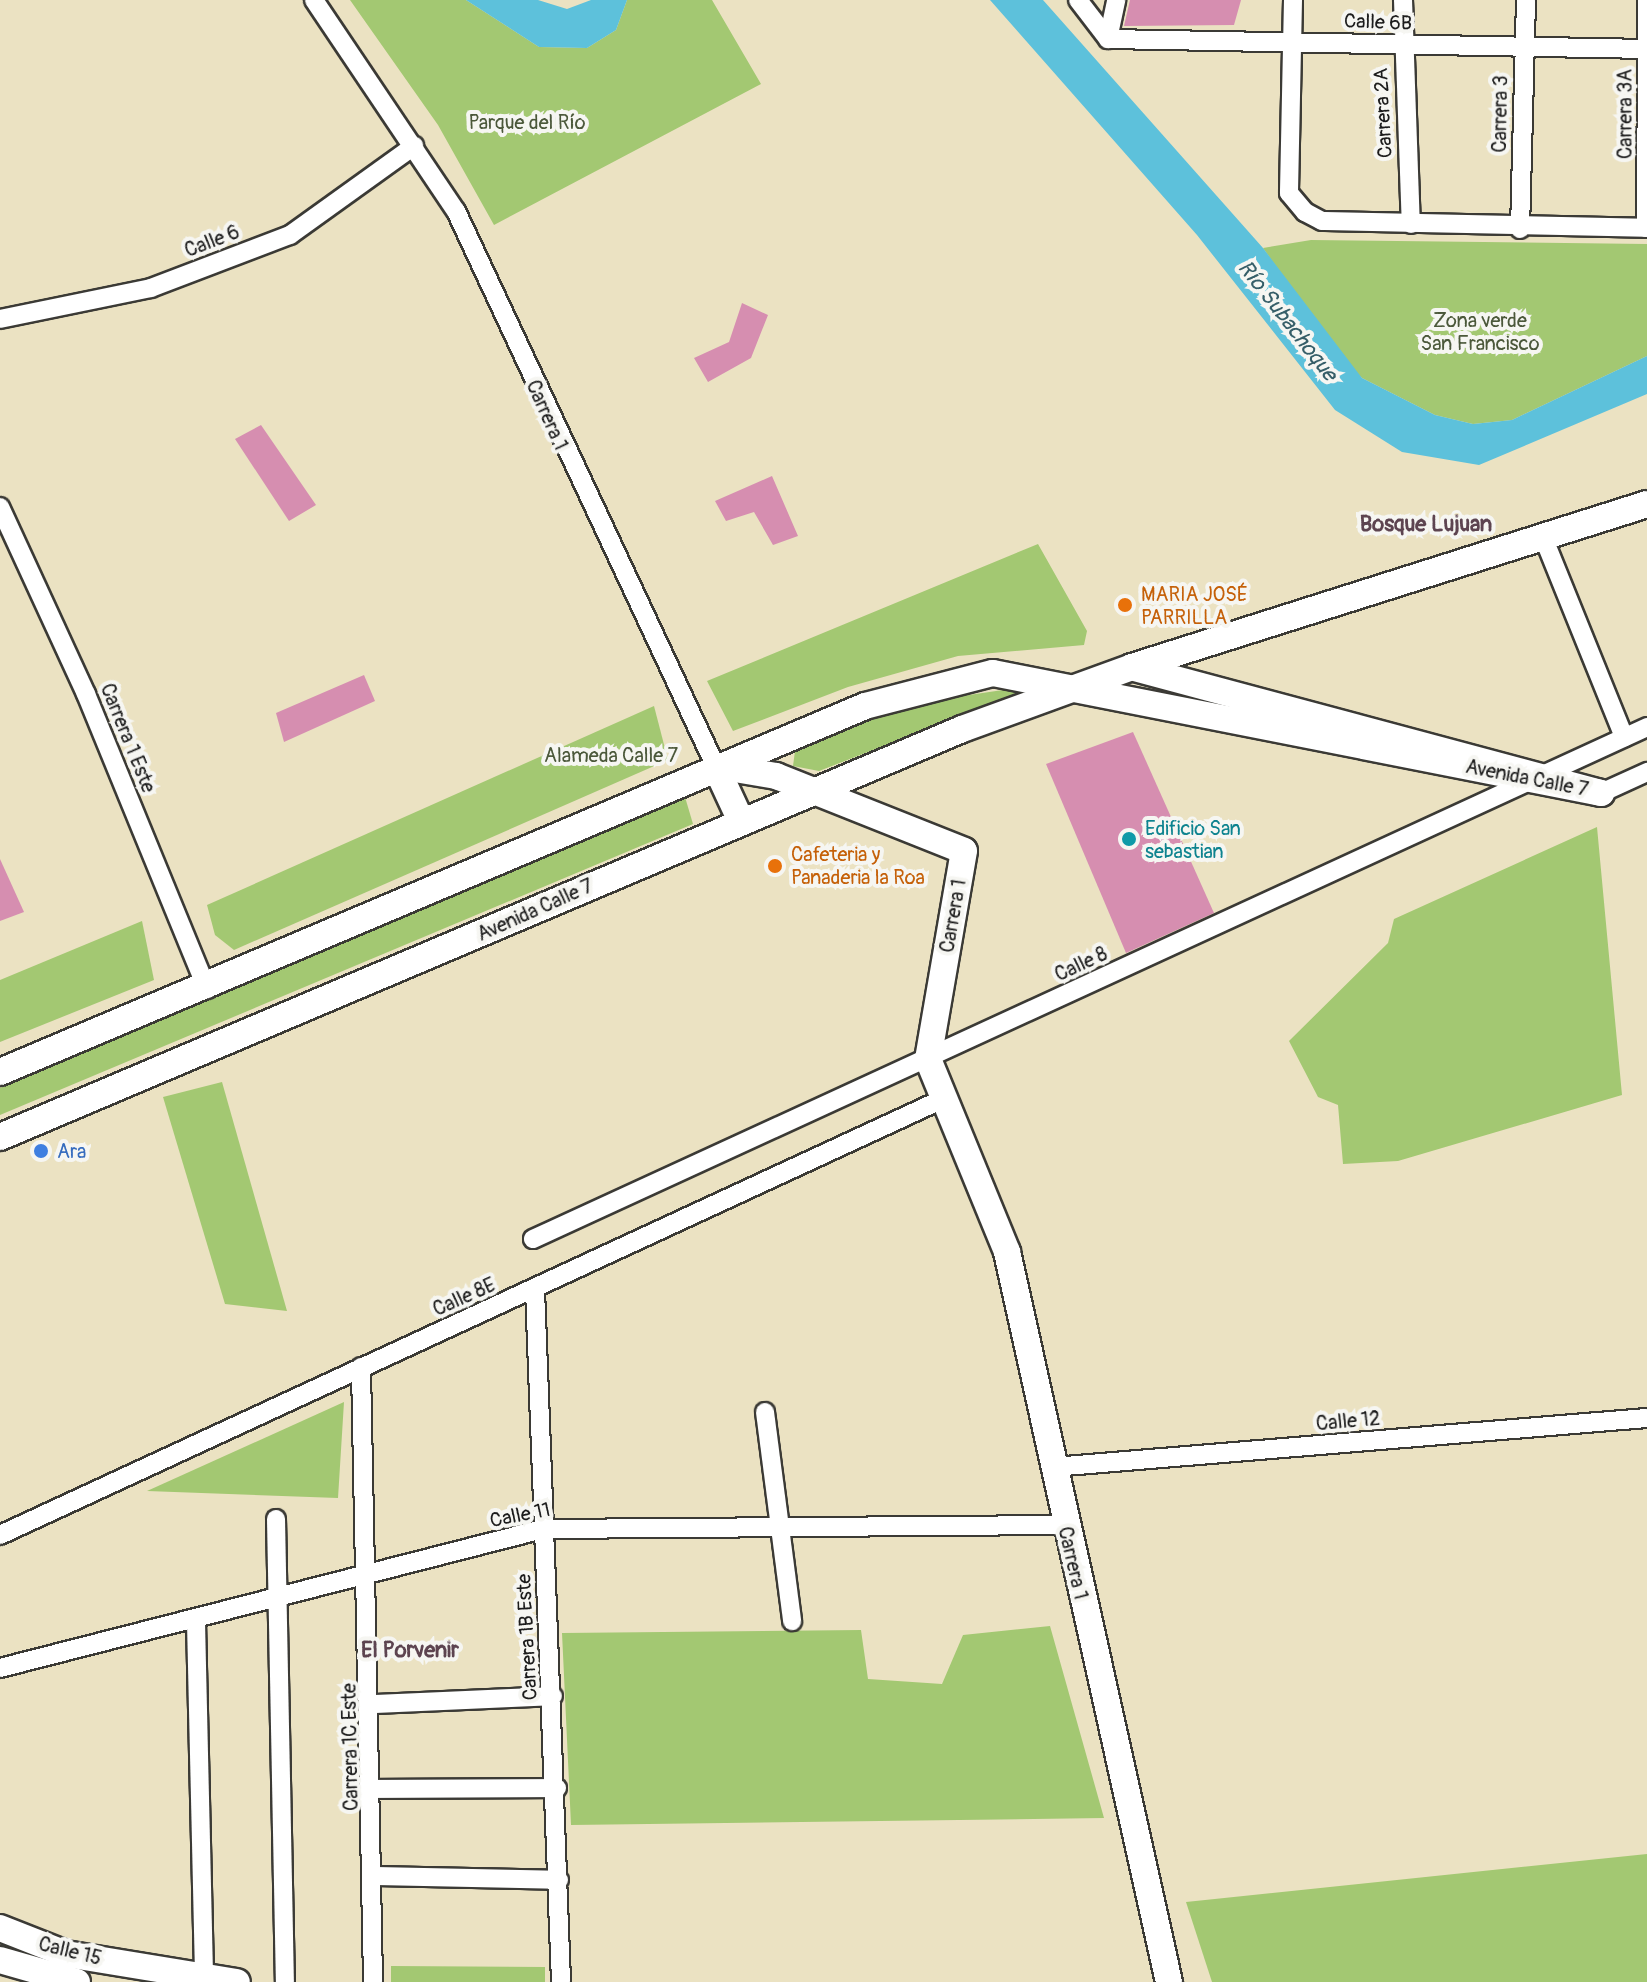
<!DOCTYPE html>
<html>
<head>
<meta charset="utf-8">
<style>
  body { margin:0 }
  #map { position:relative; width:1647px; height:1982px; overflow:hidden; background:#ebe2c2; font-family:Pangolin,sans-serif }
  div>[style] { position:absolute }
  .green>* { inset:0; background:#a3c872 }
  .water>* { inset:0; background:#5dc1db }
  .building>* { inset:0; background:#d68eb0 }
  .roads { filter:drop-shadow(2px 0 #3b3a35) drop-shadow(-2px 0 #3b3a35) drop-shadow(0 2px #3b3a35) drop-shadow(0 -2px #3b3a35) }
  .street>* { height:18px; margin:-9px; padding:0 9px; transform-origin:9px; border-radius:9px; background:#fff }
  .secondary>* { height:26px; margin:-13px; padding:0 13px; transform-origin:13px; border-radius:13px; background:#fff }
  .dots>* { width:22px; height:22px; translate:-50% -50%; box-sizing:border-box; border:4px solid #f6f6f2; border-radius:50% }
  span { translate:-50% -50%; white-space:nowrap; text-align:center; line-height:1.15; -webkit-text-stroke:8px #f6f6f2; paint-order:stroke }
  .street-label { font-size:20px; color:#1c1c1c }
  .park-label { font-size:20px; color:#4b583a }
  .food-label { font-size:20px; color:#c56008 }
  .left { translate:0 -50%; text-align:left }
  .culture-label { font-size:20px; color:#0d838f }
  .shop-label { font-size:20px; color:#366cbe }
  .water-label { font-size:22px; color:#365e68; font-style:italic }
  .neighbourhood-label { font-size:22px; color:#5d4450; font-weight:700 }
</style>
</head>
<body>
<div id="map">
  <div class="green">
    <i style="clip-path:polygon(350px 0,466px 0,539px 47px,587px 48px,616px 30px,627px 0,712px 0,761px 84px,494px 225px,438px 125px)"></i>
    <i style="clip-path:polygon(1311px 240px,1647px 244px,1647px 356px,1512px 420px,1473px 424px,1435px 415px,1362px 378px,1338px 355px,1263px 248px)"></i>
    <i style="clip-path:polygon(1038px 544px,1087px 631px,1084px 645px,958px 656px,848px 687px,733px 731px,707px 681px)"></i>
    <i style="clip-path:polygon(1043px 684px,819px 771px,793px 766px,795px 751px,908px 704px)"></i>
    <i style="clip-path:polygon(654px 706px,668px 760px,234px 950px,215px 935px,207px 905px)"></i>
    <i style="clip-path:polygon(685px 797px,693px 824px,0 1115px,0 1088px)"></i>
    <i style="clip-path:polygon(1597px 827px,1622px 1095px,1398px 1161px,1343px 1164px,1338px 1105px,1318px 1097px,1289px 1041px,1388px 943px,1394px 919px)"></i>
    <i style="clip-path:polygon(142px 921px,154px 980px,0 1042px,0 980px)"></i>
    <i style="clip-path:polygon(222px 1082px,287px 1311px,225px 1304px,163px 1097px)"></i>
    <i style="clip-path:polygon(344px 1402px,338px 1498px,147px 1491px)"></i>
    <i style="clip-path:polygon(1050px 1626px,1104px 1818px,571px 1825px,562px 1633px,861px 1630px,868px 1679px,942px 1684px,963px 1635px)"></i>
    <i style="clip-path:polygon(1647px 1854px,1647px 1982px,1212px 1982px,1186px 1902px)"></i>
    <i style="clip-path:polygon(391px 1966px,545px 1967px,545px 1982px,391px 1982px)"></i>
  </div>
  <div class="water">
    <i style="clip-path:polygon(466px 0,538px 0,567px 9px,591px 0,627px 0,616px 30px,587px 48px,539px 47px)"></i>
    <i style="clip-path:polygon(990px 0,1043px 0,1263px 248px,1362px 378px,1435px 415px,1473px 424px,1512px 420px,1647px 356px,1647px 394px,1479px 465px,1402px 452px,1335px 410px,1197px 235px)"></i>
  </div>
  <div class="building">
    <i style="clip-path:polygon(1130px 0,1241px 0,1234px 25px,1124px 26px)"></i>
    <i style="clip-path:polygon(742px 303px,768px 315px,751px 358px,708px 382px,694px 358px,729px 342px)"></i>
    <i style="clip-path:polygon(261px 425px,316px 505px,289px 521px,235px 439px)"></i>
    <i style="clip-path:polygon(772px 476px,798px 536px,773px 545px,754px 512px,726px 521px,715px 501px)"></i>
    <i style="clip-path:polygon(364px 675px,375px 701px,284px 742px,276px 713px)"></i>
    <i style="clip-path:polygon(1133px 732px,1214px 913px,1126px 953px,1046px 764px)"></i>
    <i style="clip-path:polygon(0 859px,24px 912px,0 921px)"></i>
  </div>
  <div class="roads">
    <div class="street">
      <i style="left:314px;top:0;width:254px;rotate:56.1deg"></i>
      <i style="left:456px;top:211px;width:614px;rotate:64.94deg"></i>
      <i style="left:1078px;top:0;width:49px;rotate:52.4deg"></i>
      <i style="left:1293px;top:0;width:193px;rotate:91.2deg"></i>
      <i style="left:1289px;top:193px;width:25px;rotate:50deg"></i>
      <i style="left:1305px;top:212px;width:19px;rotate:28deg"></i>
      <i style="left:1322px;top:221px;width:325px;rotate:1.2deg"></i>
      <i style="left:1403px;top:0;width:224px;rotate:88deg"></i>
      <i style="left:1108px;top:39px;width:539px;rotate:1.06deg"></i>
      <i style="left:1108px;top:39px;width:40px;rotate:-78deg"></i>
      <i style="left:1646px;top:228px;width:228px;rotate:-89.7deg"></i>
      <i style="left:1520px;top:229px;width:229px;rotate:-88.5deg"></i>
      <i style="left:0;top:319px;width:154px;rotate:-11.6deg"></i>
      <i style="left:151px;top:288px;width:149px;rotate:-20.9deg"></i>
      <i style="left:290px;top:235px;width:153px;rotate:-35.7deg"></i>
      <i style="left:0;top:507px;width:206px;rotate:65.3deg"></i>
      <i style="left:86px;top:694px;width:319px;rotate:67.7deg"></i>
      <i style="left:1544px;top:539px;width:214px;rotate:68deg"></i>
      <i style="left:1601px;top:793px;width:51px;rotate:-24.5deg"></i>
      <i style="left:533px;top:1239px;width:1226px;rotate:-24.68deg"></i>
      <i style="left:535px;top:1289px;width:693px;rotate:87.85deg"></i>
      <i style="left:361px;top:1367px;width:615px;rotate:88.88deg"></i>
      <i style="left:765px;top:1412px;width:211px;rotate:82.6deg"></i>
      <i style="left:1053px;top:1467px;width:596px;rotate:-4.72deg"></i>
      <i style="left:276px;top:1519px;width:463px;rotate:88.9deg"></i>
      <i style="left:0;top:1535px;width:1041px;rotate:-24.82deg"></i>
      <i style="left:196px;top:1622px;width:354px;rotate:88.7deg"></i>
      <i style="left:0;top:1668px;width:561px;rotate:-14.36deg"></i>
      <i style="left:543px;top:1529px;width:521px;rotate:-0.44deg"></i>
      <i style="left:373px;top:1704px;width:180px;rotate:-2.5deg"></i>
      <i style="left:373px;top:1789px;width:184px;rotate:-0.3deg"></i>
      <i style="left:373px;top:1876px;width:186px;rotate:1.2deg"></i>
    </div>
    <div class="secondary">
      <i style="left:716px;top:767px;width:57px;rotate:65.2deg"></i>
      <i style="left:723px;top:767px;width:54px;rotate:9.6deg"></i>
      <i style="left:776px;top:776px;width:202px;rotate:21.7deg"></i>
      <i style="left:964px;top:851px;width:211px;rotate:99.8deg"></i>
      <i style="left:928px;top:1059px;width:209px;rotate:67.7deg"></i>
      <i style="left:1007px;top:1252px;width:748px;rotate:77.49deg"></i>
      <i style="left:0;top:1072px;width:939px;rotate:-22.93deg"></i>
      <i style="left:865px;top:706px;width:132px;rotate:-14.5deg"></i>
      <i style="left:993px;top:673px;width:620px;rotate:11.16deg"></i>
      <i style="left:1601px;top:793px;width:486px;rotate:-165deg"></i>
      <i style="left:0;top:1137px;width:1045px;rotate:-22.98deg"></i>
      <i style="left:962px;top:729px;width:181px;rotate:-20deg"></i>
      <i style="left:1132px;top:667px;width:540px;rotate:-17.56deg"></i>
      <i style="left:0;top:1928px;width:71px;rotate:21.5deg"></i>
      <i style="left:66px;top:1954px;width:173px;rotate:9.3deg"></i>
      <i style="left:0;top:1960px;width:80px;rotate:15.9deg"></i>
    </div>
  </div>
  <div class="dots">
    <i style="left:1125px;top:605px;background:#e8710a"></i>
    <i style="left:1129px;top:839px;background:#0f9aa8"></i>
    <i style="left:775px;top:866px;background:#e8710a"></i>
    <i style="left:41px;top:1151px;background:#3f7fe0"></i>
  </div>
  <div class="street-label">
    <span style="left:1378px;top:22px;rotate:2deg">Calle 6B</span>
    <span style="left:1383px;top:113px;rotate:-93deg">Carrera 2A</span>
    <span style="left:1500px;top:114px;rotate:-89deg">Carrera 3</span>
    <span style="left:1625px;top:114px;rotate:-90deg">Carrera 3A</span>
    <span style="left:212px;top:241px;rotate:-21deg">Calle 6</span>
    <span style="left:547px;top:415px;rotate:66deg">Carrera 1</span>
    <span style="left:128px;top:738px;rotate:68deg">Carrera 1 Este</span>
    <span style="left:1527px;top:778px;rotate:11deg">Avenida Calle 7</span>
    <span style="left:535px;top:910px;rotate:-24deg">Avenida Calle 7</span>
    <span style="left:953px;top:916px;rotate:-80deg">Carrera 1</span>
    <span style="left:1081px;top:964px;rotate:-25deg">Calle 8</span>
    <span style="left:464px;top:1297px;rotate:-24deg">Calle 8E</span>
    <span style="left:1348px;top:1421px;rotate:-5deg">Calle 12</span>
    <span style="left:520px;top:1515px;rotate:-11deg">Calle 11</span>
    <span style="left:1073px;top:1563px;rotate:77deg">Carrera 1</span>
    <span style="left:527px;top:1637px;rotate:-93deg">Carrera 1B Este</span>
    <span style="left:350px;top:1747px;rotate:-91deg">Carrera 1C Este</span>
    <span style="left:70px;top:1951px;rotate:14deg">Calle 15</span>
  </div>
  <div class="park-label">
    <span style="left:527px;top:122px">Parque del Río</span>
    <span style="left:1480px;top:332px">Zona verde<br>San Francisco</span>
    <span style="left:611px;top:755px">Alameda Calle 7</span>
  </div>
  <div class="food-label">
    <span class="left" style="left:1141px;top:606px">MARIA JOSÉ<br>PARRILLA</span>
    <span class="left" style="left:791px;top:866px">Cafeteria y<br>Panaderia la Roa</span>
  </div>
  <div class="culture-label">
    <span class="left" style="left:1145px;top:840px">Edificio San<br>sebastian</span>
  </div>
  <div class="shop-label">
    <span class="left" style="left:57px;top:1151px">Ara</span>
  </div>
  <div class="water-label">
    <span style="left:1287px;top:321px;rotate:52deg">Río Subachoque</span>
  </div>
  <div class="neighbourhood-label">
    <span style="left:1426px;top:525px">Bosque Lujuan</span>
    <span style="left:410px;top:1651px">El Porvenir</span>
  </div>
</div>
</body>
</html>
